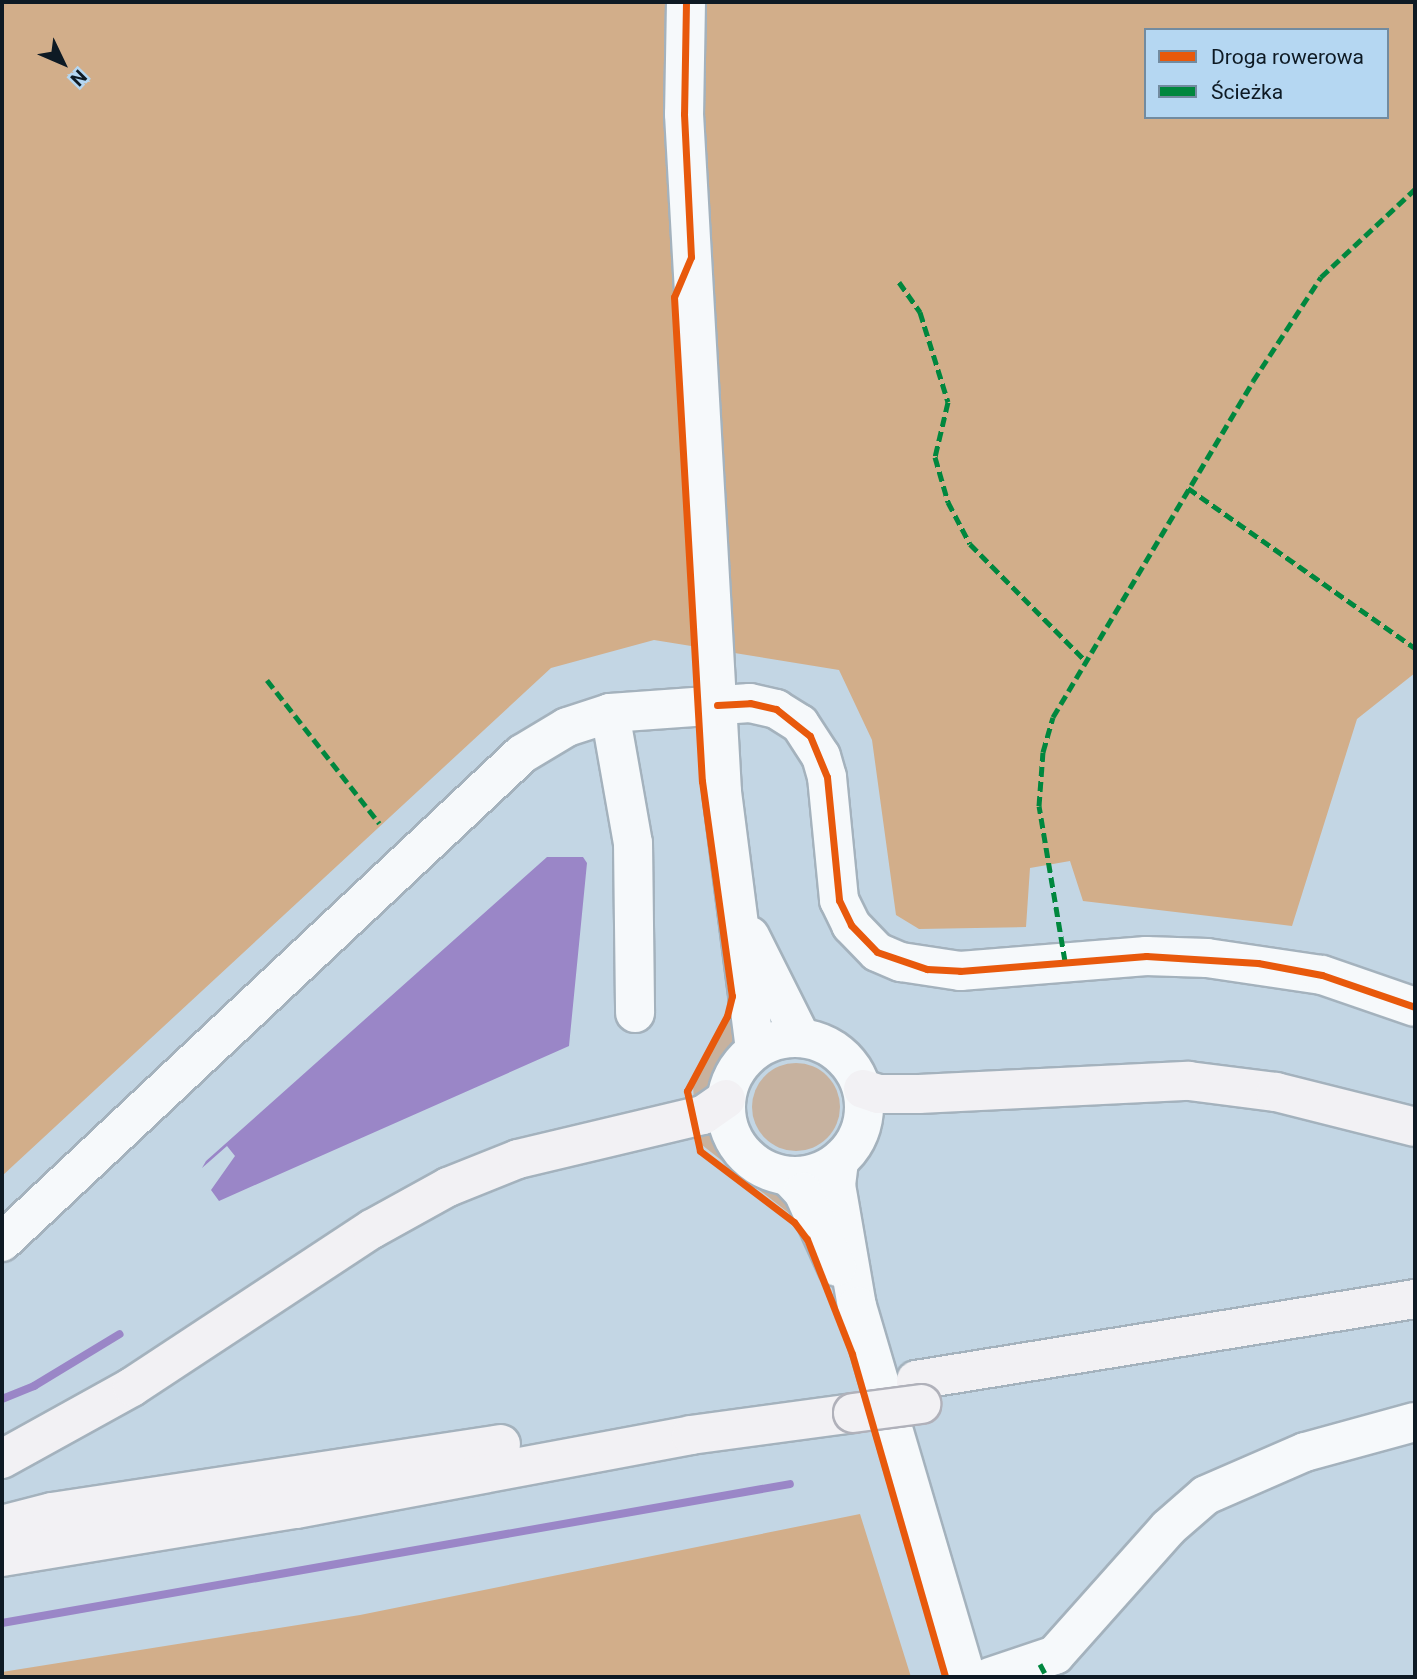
<!DOCTYPE html>
<html>
<head>
<meta charset="utf-8">
<style>
  body { margin:0 }
  #map { position:relative; width:1417px; height:1679px; overflow:hidden; background:#c3d6e4; font-family:Roboto,sans-serif }
  div>[style] { position:absolute }
  .green>* { inset:0; background:#c7b29f }
  .round { border-radius:50% }
  .forest>* { inset:0; background:#d2ae8a }
  .water>* { inset:0; background:#9a86c7 }
  .stream>* { height:8px; margin:-4px; padding:0 4px; transform-origin:4px; border-radius:4px; background:#9a86c7 }
  .roads { filter:drop-shadow(2px 0 #a4b2bd) drop-shadow(-2px 0 #a4b2bd) drop-shadow(0 2px #a4b2bd) drop-shadow(0 -2px #a4b2bd) }
  .minor>* { height:38px; margin:-19px; padding:0 19px; transform-origin:19px; border-radius:19px; background:#f6f9fb }
  .minor>.ring { margin:-19px; padding:0; box-sizing:content-box; background:none; border:38px solid #f6f9fb; border-radius:50% }
  .major>* { height:38px; margin:-19px; padding:0 19px; transform-origin:19px; border-radius:19px; background:#f2f1f4 }
  .bridges { filter:drop-shadow(2px 0 #b0b1ba) drop-shadow(-2px 0 #b0b1ba) drop-shadow(0 2px #b0b1ba) drop-shadow(0 -2px #b0b1ba) }
  .major-bridge>* { height:38px; margin:-19px; padding:0 19px; transform-origin:19px; border-radius:19px; background:#f2f1f4 }
  .quiet>* { height:5px; margin-top:-2.5px; transform-origin:0; background:repeating-linear-gradient(90deg,#00873e 0 10px,transparent 0 15px) }
  .cycleway>* { height:7px; margin:-3.5px; padding:0 3.5px; transform-origin:3.5px; border-radius:3.5px; background:#e8590c }
  span { translate:-50% -50%; white-space:nowrap; text-align:center; line-height:1.15; -webkit-text-stroke:6px #b5d7f2; paint-order:stroke }
  .frame { position:absolute; inset:0; border:4px solid #0e1a24; pointer-events:none }
  .legend { position:absolute; left:1144px; top:28px; width:245px; height:91px; box-sizing:border-box; background:#b5d7f2; border:2px solid #728ba0; margin:0; padding:9px 12px; list-style:none; font-size:21px; color:#0e1a24 }
  .legend li { display:flex; align-items:center; gap:14px; height:35px }
  .legend b { width:35px; border:2px solid #728ba0 }
  .north { position:absolute; left:28px; top:28px; width:70px; height:70px; -webkit-text-stroke:5px #b5d7f2; paint-order:stroke; rotate:134deg; font-size:19px; font-weight:700; line-height:28px; text-align:center; color:#0e1a24 }
  .north::after { content:''; display:block; margin:auto; width:24px; height:32px; background:#0e1a24; clip-path:polygon(50% 0,100% 100%,50% 72%,0 100%) }
</style>
</head>
<body>
<div id="map">
  <div class="green">
    <i style="clip-path:polygon(740px 998px,737px 1052px,717px 1084px,694px 1105px,693px 1084px)"></i>
    <i class="round" style="left:752px;top:1063px;width:88px;height:88px"></i>
    <i style="clip-path:polygon(719px 1129px,731px 1155px,750px 1173px,776px 1185px,809px 1229px,702px 1145px,699px 1131px)"></i>
  </div>
  <div class="forest">
    <i style="clip-path:polygon(evenodd,2px 2px,1415px 2px,1415px 673px,1357px 719px,1292px 926px,1083px 901px,1070px 861px,1030px 868px,1026px 927px,919px 929px,896px 915px,872px 740px,839px 670px,654px 640px,551px 668px,2px 1176px,2px 2px,1146px 30px,1387px 30px,1387px 117px,1146px 117px,1146px 30px)"></i>
    <i style="clip-path:polygon(860px 1514px,911px 1677px,2px 1677px,2px 1672px,360px 1615px)"></i>
  </div>
  <div class="water">
    <i style="clip-path:polygon(547px 857px,583px 857px,587px 863px,569px 1046px,219px 1201px,211px 1190px,235px 1156px,227px 1146px,202px 1168px,206px 1161px)"></i>
  </div>
  <div class="stream">
    <i style="left:2px;top:1399px;width:35px;rotate:-22deg"></i>
    <i style="left:34px;top:1386px;width:100px;rotate:-31.2deg"></i>
    <i style="left:2px;top:1623px;width:800px;rotate:-10deg"></i>
  </div>
  <div class="roads">
    <div class="minor">
      <i style="left:686px;top:2px;width:112px;rotate:91deg"></i>
      <i style="left:684px;top:114px;width:679px;rotate:86.79deg"></i>
      <i style="left:722px;top:792px;width:260px;rotate:82.7deg"></i>
      <i style="left:610px;top:713px;width:132px;rotate:80deg"></i>
      <i style="left:633px;top:843px;width:170px;rotate:89.3deg"></i>
      <i style="left:750px;top:936px;width:114px;rotate:63.4deg"></i>
      <i class="ring" style="left:726px;top:1038px;width:100px;height:100px"></i>
      <i style="left:839px;top:1161px;width:24px;rotate:97deg"></i>
      <i style="left:836px;top:1185px;width:123px;rotate:80.2deg"></i>
      <i style="left:857px;top:1306px;width:387px;rotate:73.6deg"></i>
      <i style="left:789px;top:1177px;width:21px;rotate:47deg"></i>
      <i style="left:803px;top:1192px;width:82px;rotate:65.6deg"></i>
      <i style="left:2px;top:1242px;width:713px;rotate:-43.18deg"></i>
      <i style="left:522px;top:754px;width:52px;rotate:-31deg"></i>
      <i style="left:567px;top:727px;width:45px;rotate:-18deg"></i>
      <i style="left:610px;top:713px;width:140px;rotate:-4.1deg"></i>
      <i style="left:750px;top:703px;width:27px;rotate:13deg"></i>
      <i style="left:776px;top:709px;width:28px;rotate:32deg"></i>
      <i style="left:800px;top:724px;width:38px;rotate:57deg"></i>
      <i style="left:821px;top:756px;width:22px;rotate:74deg"></i>
      <i style="left:827px;top:777px;width:124px;rotate:84.4deg"></i>
      <i style="left:839px;top:900px;width:28px;rotate:64deg"></i>
      <i style="left:851px;top:925px;width:37px;rotate:46deg"></i>
      <i style="left:877px;top:952px;width:26px;rotate:23deg"></i>
      <i style="left:901px;top:962px;width:60px;rotate:8.7deg"></i>
      <i style="left:960px;top:971px;width:187px;rotate:-4.6deg"></i>
      <i style="left:1146px;top:956px;width:61px;rotate:1.9deg"></i>
      <i style="left:1207px;top:958px;width:116px;rotate:8.4deg"></i>
      <i style="left:1322px;top:975px;width:98px;rotate:19deg"></i>
      <i style="left:990px;top:1677px;width:69px;rotate:-18.7deg"></i>
      <i style="left:1055px;top:1655px;width:170px;rotate:-48.3deg"></i>
      <i style="left:1168px;top:1528px;width:50px;rotate:-41deg"></i>
      <i style="left:1206px;top:1495px;width:108px;rotate:-23.5deg"></i>
      <i style="left:1305px;top:1452px;width:114px;rotate:-15.3deg"></i>
    </div>
    <div class="major">
      <i style="left:863px;top:1089px;width:16px;rotate:18deg"></i>
      <i style="left:878px;top:1094px;width:41px"></i>
      <i style="left:919px;top:1094px;width:270px;rotate:-2.8deg"></i>
      <i style="left:1189px;top:1081px;width:88px;rotate:7.2deg"></i>
      <i style="left:1276px;top:1092px;width:143px;rotate:14.1deg"></i>
      <i style="left:916px;top:1380px;width:506px;rotate:-9.22deg"></i>
      <i style="left:2px;top:1459px;width:149px;rotate:-29deg"></i>
      <i style="left:132px;top:1387px;width:287px;rotate:-33.4deg"></i>
      <i style="left:372px;top:1229px;width:87px;rotate:-28.9deg"></i>
      <i style="left:448px;top:1187px;width:75px;rotate:-21.8deg"></i>
      <i style="left:518px;top:1159px;width:190px;rotate:-13.4deg"></i>
      <i style="left:703px;top:1115px;width:28px;rotate:-35deg"></i>
      <i style="left:2px;top:1525px;width:52px;rotate:-14.6deg"></i>
      <i style="left:52px;top:1512px;width:454px;rotate:-8.6deg"></i>
      <i style="left:2px;top:1557px;width:298px;rotate:-9.3deg"></i>
      <i style="left:296px;top:1509px;width:402px;rotate:-10.6deg"></i>
      <i style="left:691px;top:1435px;width:163px;rotate:-7.7deg"></i>
    </div>
  </div>
  <div class="bridges">
    <div class="major-bridge">
      <i style="left:853px;top:1413px;width:69px;rotate:-7.5deg"></i>
    </div>
  </div>
  <div class="quiet">
    <i style="left:899px;top:282px;width:37px;rotate:55deg"></i>
    <i style="left:920px;top:312px;width:94px;rotate:72.7deg"></i>
    <i style="left:948px;top:402px;width:57px;rotate:103.3deg"></i>
    <i style="left:935px;top:457px;width:47px;rotate:73.9deg"></i>
    <i style="left:948px;top:502px;width:47px;rotate:62.4deg"></i>
    <i style="left:970px;top:544px;width:162px;rotate:45.3deg"></i>
    <i style="left:1188px;top:488px;width:278px;rotate:35.2deg"></i>
    <i style="left:267px;top:680px;width:182px;rotate:51.9deg"></i>
    <i style="left:1065px;top:961px;width:157px;rotate:-99.5deg"></i>
    <i style="left:1039px;top:806px;width:54px;rotate:-85.8deg"></i>
    <i style="left:1043px;top:752px;width:36px;rotate:-74deg"></i>
    <i style="left:1053px;top:717px;width:391px;rotate:-59.2deg"></i>
    <i style="left:1253px;top:381px;width:124px;rotate:-56.8deg"></i>
    <i style="left:1321px;top:277px;width:129px;rotate:-43.1deg"></i>
    <i style="left:1040px;top:1664px;width:15px;rotate:62deg"></i>
  </div>
  <div class="cycleway">
    <i style="left:686px;top:2px;width:112px;rotate:91deg"></i>
    <i style="left:684px;top:114px;width:143px;rotate:87.2deg"></i>
    <i style="left:691px;top:257px;width:43px;rotate:113deg"></i>
    <i style="left:674px;top:297px;width:485px;rotate:86.7deg"></i>
    <i style="left:702px;top:781px;width:217px;rotate:82.1deg"></i>
    <i style="left:732px;top:996px;width:21px;rotate:104deg"></i>
    <i style="left:727px;top:1016px;width:85px;rotate:118.1deg"></i>
    <i style="left:687px;top:1091px;width:61px;rotate:77.8deg"></i>
    <i style="left:700px;top:1151px;width:118px;rotate:37.1deg"></i>
    <i style="left:794px;top:1222px;width:21px;rotate:53deg"></i>
    <i style="left:807px;top:1239px;width:123px;rotate:68.6deg"></i>
    <i style="left:852px;top:1354px;width:336px;rotate:73.9deg"></i>
    <i style="left:717px;top:705px;width:33px;rotate:-3deg"></i>
    <i style="left:750px;top:703px;width:27px;rotate:13deg"></i>
    <i style="left:776px;top:709px;width:43px;rotate:38.5deg"></i>
    <i style="left:810px;top:736px;width:44px;rotate:67.5deg"></i>
    <i style="left:827px;top:777px;width:124px;rotate:84.4deg"></i>
    <i style="left:839px;top:900px;width:28px;rotate:64deg"></i>
    <i style="left:851px;top:925px;width:37px;rotate:46deg"></i>
    <i style="left:877px;top:952px;width:53px;rotate:18.8deg"></i>
    <i style="left:927px;top:969px;width:33px;rotate:3deg"></i>
    <i style="left:960px;top:971px;width:187px;rotate:-4.6deg"></i>
    <i style="left:1146px;top:956px;width:112px;rotate:3.6deg"></i>
    <i style="left:1258px;top:963px;width:65px;rotate:10.6deg"></i>
    <i style="left:1322px;top:975px;width:98px;rotate:19deg"></i>
  </div>
  <div class="frame"></div>
  <ul class="legend">
  <li><b style="height:9px;background:#e8590c"></b>Droga rowerowa</li>
  <li><b style="height:9px;background:#00873e"></b>Ścieżka</li>
  </ul>
  <div class="north">N</div>
</div>
</body>
</html>
